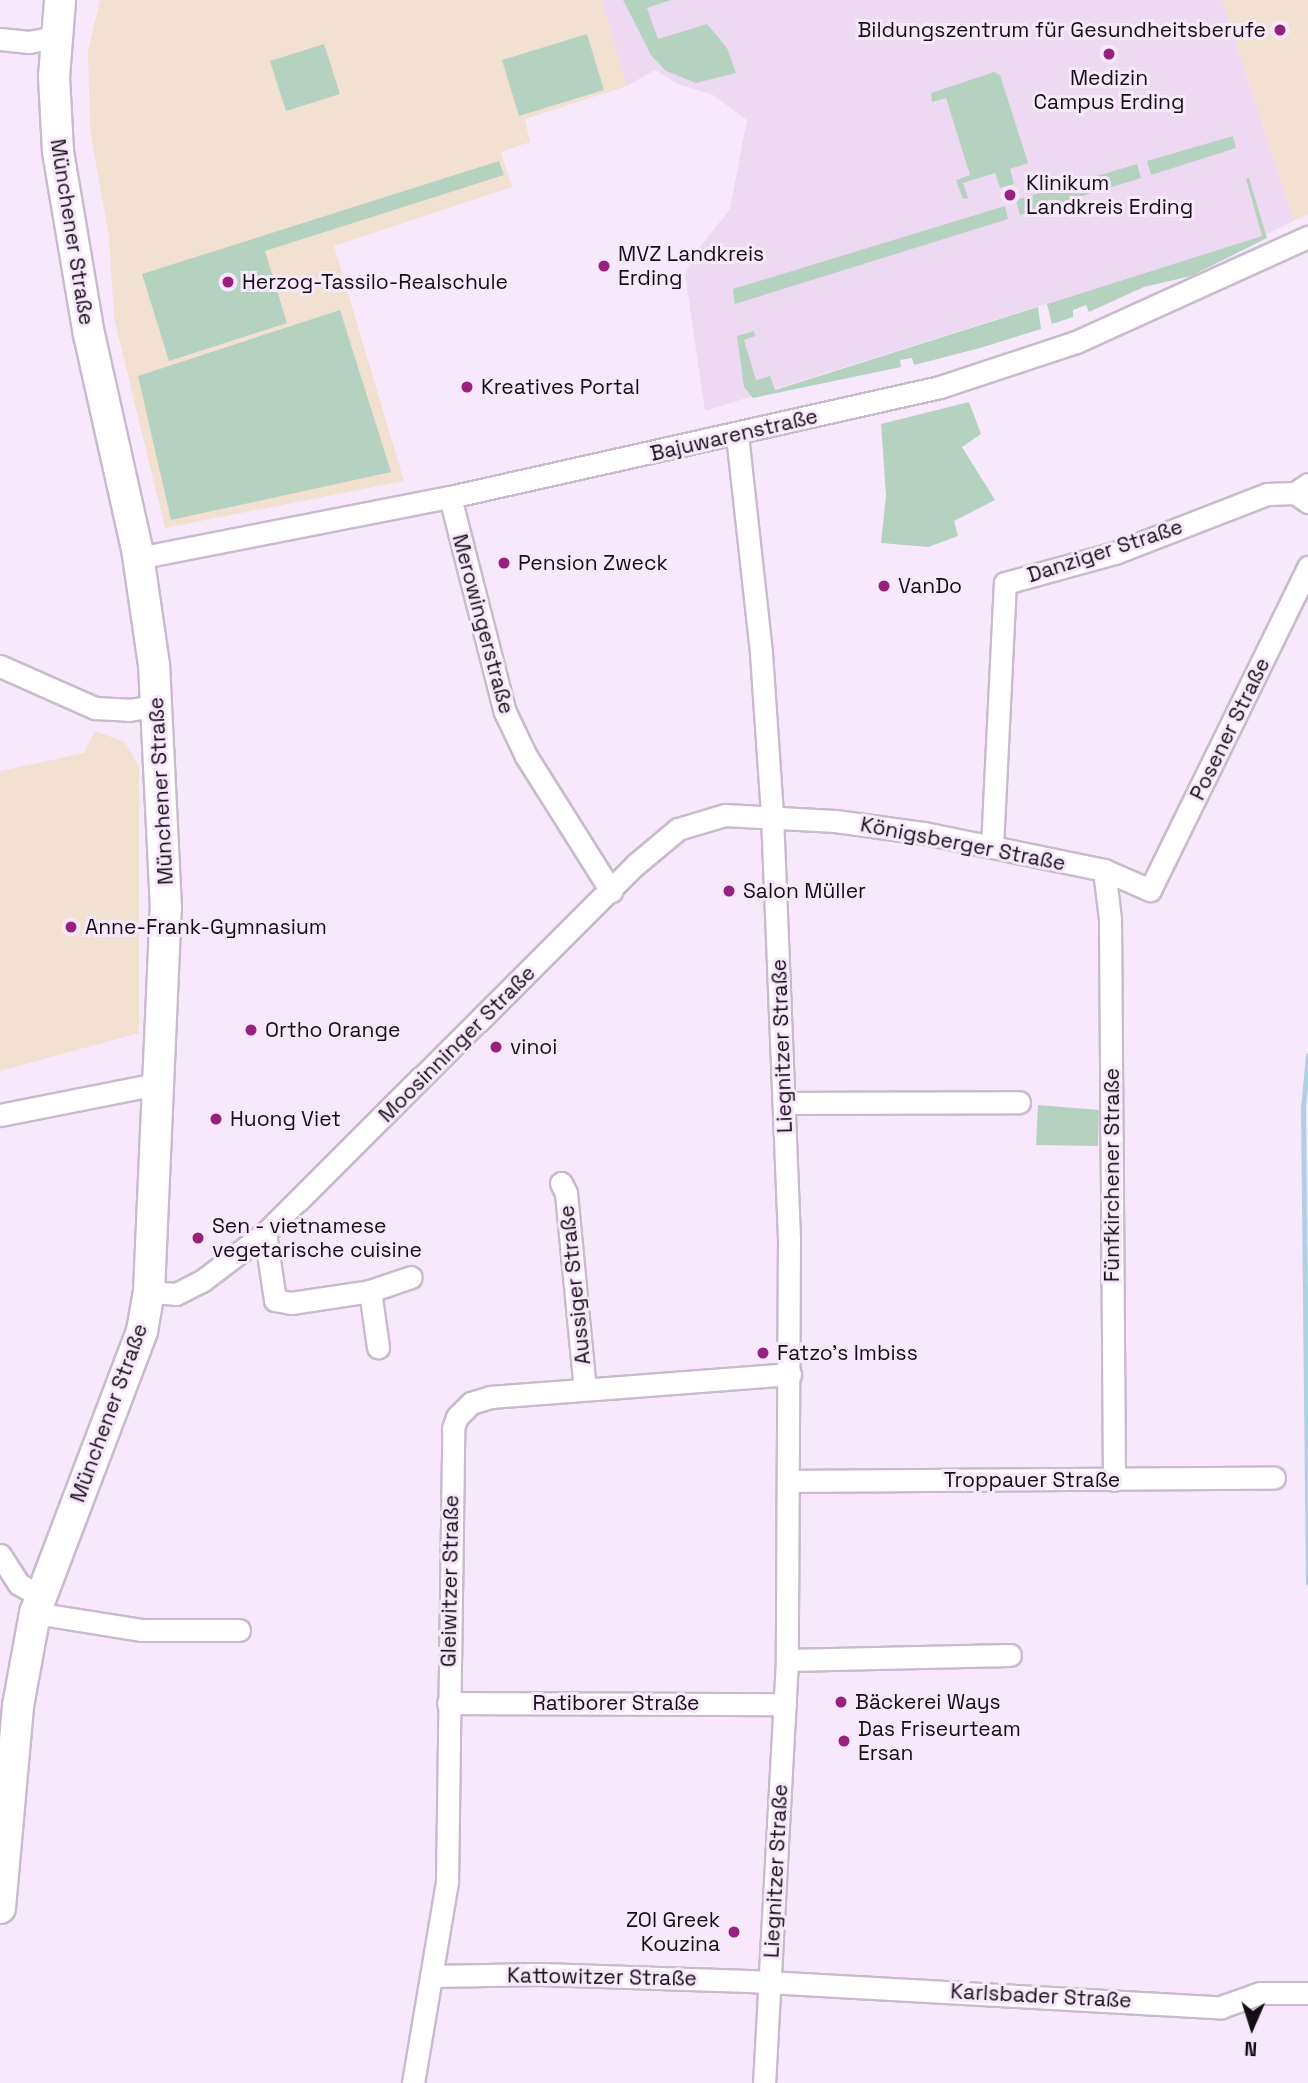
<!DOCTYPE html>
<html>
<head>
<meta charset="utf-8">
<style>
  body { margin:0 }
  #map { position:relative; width:1308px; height:2083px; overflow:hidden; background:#f8e8fc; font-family:"Space Grotesk",sans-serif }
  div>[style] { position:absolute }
  .built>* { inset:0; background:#eed9f2 }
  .education>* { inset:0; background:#f2e1d0 }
  .green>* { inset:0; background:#b5d2c1 }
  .stream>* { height:5px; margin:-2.5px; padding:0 2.5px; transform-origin:2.5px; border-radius:2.5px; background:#b3cfe3 }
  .roads { filter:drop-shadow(2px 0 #c9bacd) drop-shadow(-2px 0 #c9bacd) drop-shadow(0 2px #c9bacd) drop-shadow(0 -2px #c9bacd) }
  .street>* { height:21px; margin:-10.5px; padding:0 10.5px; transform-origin:10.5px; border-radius:10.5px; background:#fff }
  .secondary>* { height:30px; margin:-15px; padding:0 15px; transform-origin:15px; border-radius:15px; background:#fff }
  .dots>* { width:19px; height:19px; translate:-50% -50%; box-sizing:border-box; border:4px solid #f8e8fc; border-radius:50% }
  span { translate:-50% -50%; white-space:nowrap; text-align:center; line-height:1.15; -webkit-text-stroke:6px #f8e8fc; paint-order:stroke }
  .poi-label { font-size:21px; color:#130e14 }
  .right { translate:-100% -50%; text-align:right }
  .left { translate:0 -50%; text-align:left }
  .street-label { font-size:21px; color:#130e14 }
  .north { position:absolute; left:1217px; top:1992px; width:70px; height:70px; -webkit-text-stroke:5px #f8e8fc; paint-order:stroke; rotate:183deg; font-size:19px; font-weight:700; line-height:28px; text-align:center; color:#130e14 }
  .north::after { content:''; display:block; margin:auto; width:24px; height:32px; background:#130e14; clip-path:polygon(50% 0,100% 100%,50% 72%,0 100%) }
</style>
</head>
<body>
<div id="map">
  <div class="built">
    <i style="clip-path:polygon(601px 0,1222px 0,1294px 221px,1263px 236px,705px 411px,685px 274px,700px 247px,730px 209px,747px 120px,713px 95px,678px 84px,655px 70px,627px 86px)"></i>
  </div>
  <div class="education">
    <i style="clip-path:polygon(100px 0,601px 0,627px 86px,525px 119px,530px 142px,501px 152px,512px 187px,334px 246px,404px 481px,165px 528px,114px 318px,109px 236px,90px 130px,88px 51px)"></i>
    <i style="clip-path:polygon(1222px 0,1308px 0,1308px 214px,1294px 221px)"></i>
    <i style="clip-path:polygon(95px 731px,125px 742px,139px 767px,139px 1033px,0 1071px,0 771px,84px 753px)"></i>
  </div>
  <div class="green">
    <i style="clip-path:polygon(623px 0,671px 0,647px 8px,658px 39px,707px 24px,727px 48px,736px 73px,696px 83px,666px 71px,651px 55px)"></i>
    <i style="clip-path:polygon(587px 34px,604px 90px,519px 116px,502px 60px)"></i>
    <i style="clip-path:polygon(324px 44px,340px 94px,286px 111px,270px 61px)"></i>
    <i style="clip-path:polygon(994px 72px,1000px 75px,1028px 163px,1010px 169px,1014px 184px,1000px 188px,995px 173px,963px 183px,968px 198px,963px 199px,956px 180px,970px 175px,946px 98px,932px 102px,931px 93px)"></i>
    <i style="clip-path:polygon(1233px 136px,1236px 148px,1151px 175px,1147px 161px)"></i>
    <i style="clip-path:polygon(499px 161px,504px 175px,265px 251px,287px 323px,169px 361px,142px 274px)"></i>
    <i style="clip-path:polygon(1137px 164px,1141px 178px,1020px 215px,1016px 200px)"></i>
    <i style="clip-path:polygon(1249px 178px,1267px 238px,1191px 276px,1144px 287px,1089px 312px,1086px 305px,1073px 310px,1073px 317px,1052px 324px,1047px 304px,1262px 236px,1246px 179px)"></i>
    <i style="clip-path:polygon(1005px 206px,1008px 219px,735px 304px,734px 301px,733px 289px)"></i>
    <i style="clip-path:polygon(1038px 307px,1041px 329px,980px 348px,914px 365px,912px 358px,900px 360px,901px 367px,753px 398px,744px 387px,737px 336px,754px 331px,755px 336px,744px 340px,756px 380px,770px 376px,775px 390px)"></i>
    <i style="clip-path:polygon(340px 310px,391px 472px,171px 520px,138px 376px)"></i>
    <i style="clip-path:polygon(969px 402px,981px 434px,962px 447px,995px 500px,954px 521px,958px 536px,928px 547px,881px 543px,886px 495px,881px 424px)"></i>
    <i style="clip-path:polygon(1038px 1105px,1099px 1110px,1098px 1146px,1036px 1145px)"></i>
  </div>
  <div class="stream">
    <i style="left:1308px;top:1055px;width:53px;rotate:95.4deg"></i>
    <i style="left:1303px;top:1108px;width:475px;rotate:89.4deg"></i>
  </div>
  <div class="roads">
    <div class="street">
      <i style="left:0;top:39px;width:29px;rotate:6deg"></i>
      <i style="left:29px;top:42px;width:26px;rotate:-11deg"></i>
      <i style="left:737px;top:435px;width:219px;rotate:83.7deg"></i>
      <i style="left:761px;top:653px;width:162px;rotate:86.1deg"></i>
      <i style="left:772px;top:815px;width:423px;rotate:87.7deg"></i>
      <i style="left:789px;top:1238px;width:422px;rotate:90.3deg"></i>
      <i style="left:787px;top:1660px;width:424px;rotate:93.1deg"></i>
      <i style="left:1308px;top:484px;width:16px;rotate:145deg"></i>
      <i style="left:1295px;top:493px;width:16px;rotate:35deg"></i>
      <i style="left:450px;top:497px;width:222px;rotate:75.7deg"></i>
      <i style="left:505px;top:712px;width:49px;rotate:64.5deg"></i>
      <i style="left:526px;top:756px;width:160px;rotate:57.8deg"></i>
      <i style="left:138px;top:558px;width:318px;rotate:-11.1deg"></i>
      <i style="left:450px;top:497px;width:502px;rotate:-12.65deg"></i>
      <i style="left:940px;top:387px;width:143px;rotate:-18.3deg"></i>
      <i style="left:1076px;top:342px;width:255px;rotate:-24.4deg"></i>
      <i style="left:0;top:666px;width:104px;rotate:23.9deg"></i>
      <i style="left:95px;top:708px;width:34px;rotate:3deg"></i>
      <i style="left:129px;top:710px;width:30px;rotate:-9deg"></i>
      <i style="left:992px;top:847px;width:264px;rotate:-87.2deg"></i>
      <i style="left:1005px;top:583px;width:114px;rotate:-15.3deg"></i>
      <i style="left:1115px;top:553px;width:163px;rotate:-21.2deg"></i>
      <i style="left:1267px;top:494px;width:28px;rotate:-2deg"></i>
      <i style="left:1104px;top:870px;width:49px;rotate:83deg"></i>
      <i style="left:1110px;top:919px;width:561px;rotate:89.59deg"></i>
      <i style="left:785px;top:1103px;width:234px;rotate:-0.2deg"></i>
      <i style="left:0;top:1115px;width:160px;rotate:-11.2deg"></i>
      <i style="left:561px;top:1183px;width:11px;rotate:63deg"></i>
      <i style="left:566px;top:1193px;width:197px;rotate:84.5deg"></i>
      <i style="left:265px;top:1233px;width:68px;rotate:81.5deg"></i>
      <i style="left:275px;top:1300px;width:16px;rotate:11deg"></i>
      <i style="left:291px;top:1303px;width:80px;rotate:-8.6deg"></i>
      <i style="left:370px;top:1291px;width:43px;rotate:-18.9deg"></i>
      <i style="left:370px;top:1291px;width:57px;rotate:81.9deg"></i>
      <i style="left:149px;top:1292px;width:27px;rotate:4deg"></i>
      <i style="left:176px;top:1294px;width:29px;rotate:-27deg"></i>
      <i style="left:202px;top:1281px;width:79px;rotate:-37.3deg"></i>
      <i style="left:265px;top:1233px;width:522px;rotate:-44.84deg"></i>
      <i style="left:635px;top:865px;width:56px;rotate:-39.9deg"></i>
      <i style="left:678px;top:829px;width:49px;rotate:-16.6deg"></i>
      <i style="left:725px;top:815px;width:110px;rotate:3.1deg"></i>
      <i style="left:835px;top:821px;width:90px;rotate:7.7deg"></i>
      <i style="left:924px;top:833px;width:184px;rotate:11.6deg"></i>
      <i style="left:1104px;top:870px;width:50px;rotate:23.5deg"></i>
      <i style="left:1150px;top:890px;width:360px;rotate:-63.9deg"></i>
      <i style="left:790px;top:1481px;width:484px;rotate:-0.4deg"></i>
      <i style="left:0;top:1555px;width:35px;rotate:57deg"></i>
      <i style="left:19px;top:1584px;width:24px;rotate:30deg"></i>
      <i style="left:35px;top:1613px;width:107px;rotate:9.1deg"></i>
      <i style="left:141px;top:1630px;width:98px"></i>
      <i style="left:787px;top:1660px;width:223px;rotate:-1.3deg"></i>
      <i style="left:448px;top:1703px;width:337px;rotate:0.2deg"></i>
      <i style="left:433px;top:1976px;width:107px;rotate:-1.1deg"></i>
      <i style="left:540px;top:1974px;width:209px;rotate:1.9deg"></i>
      <i style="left:749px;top:1981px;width:473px;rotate:3.2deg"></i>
      <i style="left:1221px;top:2007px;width:41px;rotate:-19.7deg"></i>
      <i style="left:1260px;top:1993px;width:48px"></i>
      <i style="left:413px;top:2083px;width:204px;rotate:-80.4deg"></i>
      <i style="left:447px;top:1882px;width:454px;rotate:-89.2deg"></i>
      <i style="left:453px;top:1428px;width:12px;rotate:-70deg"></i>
      <i style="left:457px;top:1417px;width:20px;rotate:-45deg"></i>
      <i style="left:471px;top:1403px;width:21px;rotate:-17deg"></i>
      <i style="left:491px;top:1397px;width:300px;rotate:-4.4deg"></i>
    </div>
    <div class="secondary">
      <i style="left:0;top:1908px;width:203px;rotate:-84.9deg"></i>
      <i style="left:18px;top:1706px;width:95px;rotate:-79.6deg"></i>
      <i style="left:35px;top:1613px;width:302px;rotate:-69.2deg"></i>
      <i style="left:142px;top:1331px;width:40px;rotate:-80deg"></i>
      <i style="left:149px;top:1292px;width:383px;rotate:-87.5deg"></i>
      <i style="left:166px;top:909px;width:244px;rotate:-92.8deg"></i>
      <i style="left:154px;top:665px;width:117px;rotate:-98.3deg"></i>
      <i style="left:137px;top:549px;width:219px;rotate:-102.6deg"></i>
      <i style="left:89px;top:335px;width:187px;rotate:-99.6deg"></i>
      <i style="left:58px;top:151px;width:74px;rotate:-93.1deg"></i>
      <i style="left:54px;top:77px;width:77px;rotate:-85.5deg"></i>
    </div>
  </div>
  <div class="dots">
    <i style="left:1280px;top:30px;background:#97217d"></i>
    <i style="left:1109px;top:54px;background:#97217d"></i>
    <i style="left:1010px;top:195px;background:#97217d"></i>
    <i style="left:604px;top:266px;background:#97217d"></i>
    <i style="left:228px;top:282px;background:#97217d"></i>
    <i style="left:467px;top:387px;background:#97217d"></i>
    <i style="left:504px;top:563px;background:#97217d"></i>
    <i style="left:884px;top:586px;background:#97217d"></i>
    <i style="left:729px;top:891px;background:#97217d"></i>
    <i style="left:71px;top:927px;background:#97217d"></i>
    <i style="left:251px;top:1030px;background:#97217d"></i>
    <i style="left:496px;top:1047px;background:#97217d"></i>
    <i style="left:216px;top:1119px;background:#97217d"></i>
    <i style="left:198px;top:1238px;background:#97217d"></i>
    <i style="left:763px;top:1353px;background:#97217d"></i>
    <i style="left:841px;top:1702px;background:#97217d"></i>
    <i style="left:844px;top:1741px;background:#97217d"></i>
    <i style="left:734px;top:1932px;background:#97217d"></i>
  </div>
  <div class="poi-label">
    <span class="right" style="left:1266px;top:30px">Bildungszentrum für Gesundheitsberufe</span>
    <span style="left:1109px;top:90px">Medizin<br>Campus Erding</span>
    <span class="left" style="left:1026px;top:195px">Klinikum<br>Landkreis Erding</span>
    <span class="left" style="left:618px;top:266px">MVZ Landkreis<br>Erding</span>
    <span class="left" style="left:242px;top:282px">Herzog-Tassilo-Realschule</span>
    <span class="left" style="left:481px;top:387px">Kreatives Portal</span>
    <span class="left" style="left:518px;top:563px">Pension Zweck</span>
    <span class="left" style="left:898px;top:586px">VanDo</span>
    <span class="left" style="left:743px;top:891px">Salon Müller</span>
    <span class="left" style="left:85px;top:927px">Anne-Frank-Gymnasium</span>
    <span class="left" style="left:265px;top:1030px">Ortho Orange</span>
    <span class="left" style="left:510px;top:1047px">vinoi</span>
    <span class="left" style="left:230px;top:1119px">Huong Viet</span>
    <span class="left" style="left:212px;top:1238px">Sen - vietnamese<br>vegetarische cuisine</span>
    <span class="left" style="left:777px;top:1353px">Fatzo's Imbiss</span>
    <span class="left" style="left:855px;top:1702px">Bäckerei Ways</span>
    <span class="left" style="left:858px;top:1741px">Das Friseurteam<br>Ersan</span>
    <span class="right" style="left:720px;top:1932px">ZOI Greek<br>Kouzina</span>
  </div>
  <div class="street-label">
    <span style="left:72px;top:232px;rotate:81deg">Münchener Straße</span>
    <span style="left:734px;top:435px;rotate:-13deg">Bajuwarenstraße</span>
    <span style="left:1105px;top:551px;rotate:-18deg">Danziger Straße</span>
    <span style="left:483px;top:624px;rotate:75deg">Merowingerstraße</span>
    <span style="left:1230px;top:729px;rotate:-64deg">Posener Straße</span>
    <span style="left:161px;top:791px;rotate:-93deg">Münchener Straße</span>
    <span style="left:963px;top:844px;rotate:11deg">Königsberger Straße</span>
    <span style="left:457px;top:1044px;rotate:-45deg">Moosinninger Straße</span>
    <span style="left:782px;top:1046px;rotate:-92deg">Liegnitzer Straße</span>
    <span style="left:1112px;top:1175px;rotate:-90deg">Fünfkirchener Straße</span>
    <span style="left:575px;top:1285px;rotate:-96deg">Aussiger Straße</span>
    <span style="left:109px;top:1413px;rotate:-70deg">Münchener Straße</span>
    <span style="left:1032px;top:1480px">Troppauer Straße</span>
    <span style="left:450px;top:1581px;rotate:-89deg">Gleiwitzer Straße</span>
    <span style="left:616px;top:1703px">Ratiborer Straße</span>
    <span style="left:776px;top:1871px;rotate:-87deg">Liegnitzer Straße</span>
    <span style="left:602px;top:1977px;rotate:1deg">Kattowitzer Straße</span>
    <span style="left:1041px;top:1996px;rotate:3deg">Karlsbader Straße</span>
  </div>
  <div class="north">N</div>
</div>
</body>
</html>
